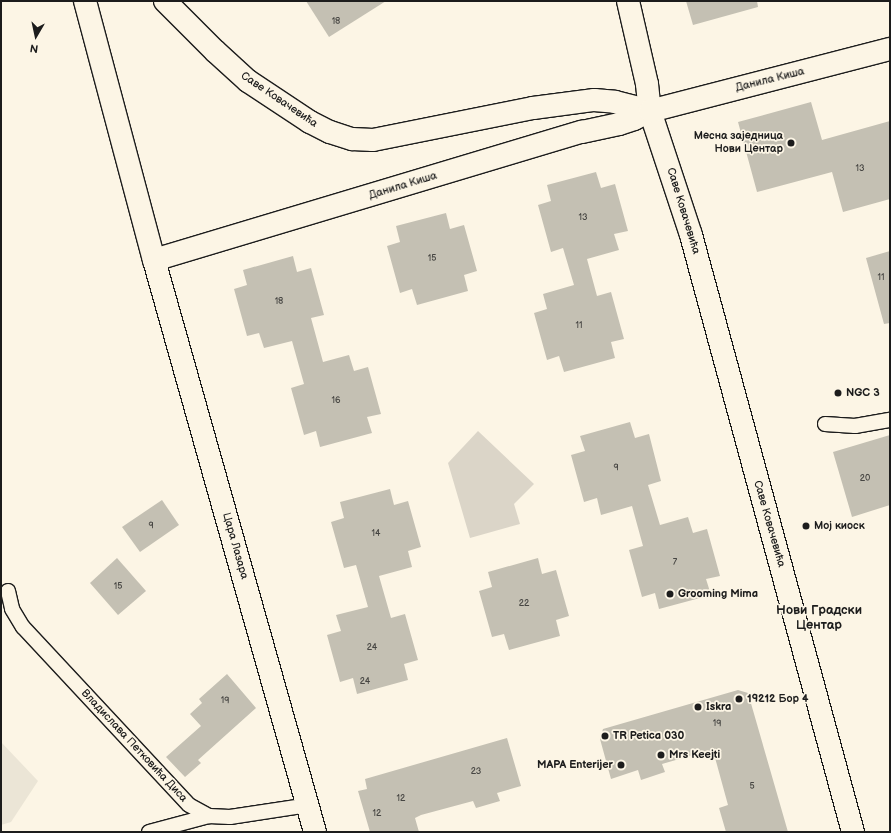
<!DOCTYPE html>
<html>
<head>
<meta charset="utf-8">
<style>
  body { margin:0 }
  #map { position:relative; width:891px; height:833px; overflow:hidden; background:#fcf5e5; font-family:"Balsamiq Sans",sans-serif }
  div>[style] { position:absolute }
  .built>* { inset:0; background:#ebe5d6 }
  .green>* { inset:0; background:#dbd5c8 }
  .building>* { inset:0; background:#c4c0b3 }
  .roads { filter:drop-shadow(1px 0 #1c1c1c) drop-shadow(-1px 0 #1c1c1c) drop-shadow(0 1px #1c1c1c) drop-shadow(0 -1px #1c1c1c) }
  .lane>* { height:14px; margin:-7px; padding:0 7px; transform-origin:7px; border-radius:7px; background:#fcf5e5 }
  .street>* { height:22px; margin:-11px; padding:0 11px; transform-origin:11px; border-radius:11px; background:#fcf5e5 }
  .dots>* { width:11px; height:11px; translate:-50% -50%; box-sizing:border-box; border:2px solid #fcf5e5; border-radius:50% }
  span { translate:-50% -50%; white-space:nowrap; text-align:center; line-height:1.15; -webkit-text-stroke:3.5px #fcf5e5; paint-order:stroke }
  .number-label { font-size:9px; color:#464542 }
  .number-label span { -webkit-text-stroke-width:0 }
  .street-label { font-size:11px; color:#1c1c1c }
  .poi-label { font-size:11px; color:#1c1c1c; font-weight:700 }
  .right { translate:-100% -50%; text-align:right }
  .left { translate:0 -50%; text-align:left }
  .quarter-label { font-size:13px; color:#1c1c1c; font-weight:700 }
  .frame { position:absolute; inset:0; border:2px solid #1c1c1c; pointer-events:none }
  .north { position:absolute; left:16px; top:16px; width:40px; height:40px; -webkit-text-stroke:3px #fcf5e5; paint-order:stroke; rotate:189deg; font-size:11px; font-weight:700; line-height:16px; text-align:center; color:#1c1c1c }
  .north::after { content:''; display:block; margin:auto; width:14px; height:18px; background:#1c1c1c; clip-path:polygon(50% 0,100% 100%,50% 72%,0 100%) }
</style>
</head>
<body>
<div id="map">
  <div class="built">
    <i style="clip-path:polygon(1px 742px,38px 781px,11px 822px,1px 825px)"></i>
  </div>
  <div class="green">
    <i style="clip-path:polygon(478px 431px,534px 484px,514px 504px,520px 524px,470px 538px,448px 463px)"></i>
  </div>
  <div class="building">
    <i style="clip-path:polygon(306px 1px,386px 1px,329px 37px)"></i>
    <i style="clip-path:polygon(686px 1px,757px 1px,758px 7px,693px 25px)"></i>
    <i style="clip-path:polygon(811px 102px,822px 140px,890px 121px,890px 199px,843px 212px,832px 172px,757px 192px,738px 122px)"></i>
    <i style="clip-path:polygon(596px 172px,601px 188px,615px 184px,628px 231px,614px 234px,619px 250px,587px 259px,597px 296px,611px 292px,624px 339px,611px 342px,615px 358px,564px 372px,559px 356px,547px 360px,534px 313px,547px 309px,543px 294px,574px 285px,563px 248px,551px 252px,538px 205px,551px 201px,547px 185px)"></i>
    <i style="clip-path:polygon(446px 213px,450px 229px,464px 225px,477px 271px,464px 275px,468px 291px,417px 305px,412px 289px,400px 293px,387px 246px,400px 242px,396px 226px)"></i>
    <i style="clip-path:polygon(890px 251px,890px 323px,884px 324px,866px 258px)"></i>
    <i style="clip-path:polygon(293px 256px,297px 272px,311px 268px,324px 315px,311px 318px,323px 362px,349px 355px,354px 371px,368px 367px,381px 414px,367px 417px,372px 433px,320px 447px,316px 431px,304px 435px,291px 388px,304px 384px,292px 341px,264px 348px,259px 333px,247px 336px,234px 289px,247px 285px,243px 270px)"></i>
    <i style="clip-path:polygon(630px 422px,635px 438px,649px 434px,661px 481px,648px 485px,660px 525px,688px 517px,693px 533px,707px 529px,720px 576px,706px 579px,711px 595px,659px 609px,655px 593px,642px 597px,629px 550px,643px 546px,632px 506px,601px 515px,597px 498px,584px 502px,571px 455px,585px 451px,580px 436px)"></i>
    <i style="clip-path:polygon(890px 435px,890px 505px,852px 517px,833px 452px)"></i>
    <i style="clip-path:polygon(390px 489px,394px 505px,408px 501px,421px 547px,408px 551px,412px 567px,379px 576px,391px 618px,405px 614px,418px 660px,404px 664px,408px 680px,357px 694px,353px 678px,340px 682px,327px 635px,341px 631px,336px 615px,368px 607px,356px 565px,344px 568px,331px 522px,344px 518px,340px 502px)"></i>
    <i style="clip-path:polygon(162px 500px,179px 525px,140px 552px,122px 527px)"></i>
    <i style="clip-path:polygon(117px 558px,146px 591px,118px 615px,90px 583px)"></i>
    <i style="clip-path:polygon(538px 558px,542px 574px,556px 570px,569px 616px,556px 620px,560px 636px,509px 650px,504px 634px,492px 637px,479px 591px,492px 587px,488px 572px)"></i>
    <i style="clip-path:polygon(227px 674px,256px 708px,198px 760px,201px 763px,185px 777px,166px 757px,201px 726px,190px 714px,202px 703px,199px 699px)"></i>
    <i style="clip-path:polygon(738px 690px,748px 693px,788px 832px,726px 832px,719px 808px,728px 805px,714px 754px,709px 755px,707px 751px,662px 764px,665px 772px,641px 780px,638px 770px,611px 779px,600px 739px,603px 729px)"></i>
    <i style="clip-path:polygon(507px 738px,521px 786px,497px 793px,500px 801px,476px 808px,473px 801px,421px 815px,415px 818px,419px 832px,370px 832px,358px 791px,367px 789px,365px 779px)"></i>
  </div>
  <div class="roads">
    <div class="lane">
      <i style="left:825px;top:424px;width:30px;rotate:4deg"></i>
      <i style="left:855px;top:426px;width:36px;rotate:-10deg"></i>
      <i style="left:8px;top:591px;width:18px;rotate:77deg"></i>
      <i style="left:12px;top:609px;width:21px;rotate:59deg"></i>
      <i style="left:23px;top:627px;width:243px;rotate:47deg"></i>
      <i style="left:189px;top:805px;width:23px;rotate:29deg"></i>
      <i style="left:209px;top:816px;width:21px;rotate:3deg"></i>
      <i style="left:230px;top:817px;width:79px;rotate:-8.7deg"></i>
      <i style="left:149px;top:832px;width:62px;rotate:-14.9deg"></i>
    </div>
    <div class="street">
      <i style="left:85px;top:1px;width:268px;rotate:75.1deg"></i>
      <i style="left:154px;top:260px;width:594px;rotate:74.28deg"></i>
      <i style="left:165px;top:1px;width:71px;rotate:45deg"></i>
      <i style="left:215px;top:51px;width:45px;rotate:42.3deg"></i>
      <i style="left:248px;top:81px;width:74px;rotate:33.5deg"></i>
      <i style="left:310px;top:122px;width:22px;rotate:27deg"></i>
      <i style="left:330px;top:132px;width:23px;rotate:18deg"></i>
      <i style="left:352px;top:139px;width:21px;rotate:3deg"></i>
      <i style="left:373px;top:140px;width:163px;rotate:-11.3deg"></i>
      <i style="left:533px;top:108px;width:62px;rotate:-7.5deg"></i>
      <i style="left:594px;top:100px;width:21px;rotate:5deg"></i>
      <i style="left:615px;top:102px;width:36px;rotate:14deg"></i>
      <i style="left:650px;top:111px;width:131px;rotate:71.7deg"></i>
      <i style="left:691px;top:235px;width:619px;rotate:74.82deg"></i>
      <i style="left:628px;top:1px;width:85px;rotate:77.1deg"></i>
      <i style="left:647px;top:84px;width:27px;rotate:84deg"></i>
      <i style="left:154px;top:260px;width:447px;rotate:-16.7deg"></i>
      <i style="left:582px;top:132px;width:38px;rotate:-12deg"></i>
      <i style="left:619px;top:124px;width:16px;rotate:-18deg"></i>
      <i style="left:634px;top:119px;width:18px;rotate:-27deg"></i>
      <i style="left:650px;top:111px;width:248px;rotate:-14.5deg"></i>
    </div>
  </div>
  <div class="dots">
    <i style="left:791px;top:143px;background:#1c1c1c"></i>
    <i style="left:838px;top:393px;background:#1c1c1c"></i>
    <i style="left:806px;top:526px;background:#1c1c1c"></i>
    <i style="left:670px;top:594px;background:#1c1c1c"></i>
    <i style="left:739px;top:699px;background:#1c1c1c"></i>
    <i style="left:698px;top:707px;background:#1c1c1c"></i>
    <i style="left:605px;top:736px;background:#1c1c1c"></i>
    <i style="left:661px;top:755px;background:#1c1c1c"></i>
    <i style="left:621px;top:765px;background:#1c1c1c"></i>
  </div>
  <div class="number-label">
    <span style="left:336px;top:22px">18</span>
    <span style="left:860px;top:169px">13</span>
    <span style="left:583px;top:218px">13</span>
    <span style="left:432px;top:259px">15</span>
    <span style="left:881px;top:278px">11</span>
    <span style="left:279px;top:302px">18</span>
    <span style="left:579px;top:326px">11</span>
    <span style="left:336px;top:401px">16</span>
    <span style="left:616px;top:468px">9</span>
    <span style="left:865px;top:479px">20</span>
    <span style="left:151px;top:526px">9</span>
    <span style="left:376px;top:534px">14</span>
    <span style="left:675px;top:563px">7</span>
    <span style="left:118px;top:587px">15</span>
    <span style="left:524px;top:604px">22</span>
    <span style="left:372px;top:648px">24</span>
    <span style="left:365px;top:682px">24</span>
    <span style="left:225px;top:701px">19</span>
    <span style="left:717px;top:724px">19</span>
    <span style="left:476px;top:772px">23</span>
    <span style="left:752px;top:787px">5</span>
    <span style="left:401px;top:799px">12</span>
    <span style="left:377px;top:814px">12</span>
  </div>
  <div class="street-label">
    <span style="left:770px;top:80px;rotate:-14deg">Данила Киша</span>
    <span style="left:279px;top:100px;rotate:34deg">Саве Ковачевића</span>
    <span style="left:403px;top:186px;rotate:-17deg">Данила Киша</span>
    <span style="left:683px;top:211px;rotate:73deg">Саве Ковачевића</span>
    <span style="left:769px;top:524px;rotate:74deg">Саве Ковачевића</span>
    <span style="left:235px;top:546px;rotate:74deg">Цара Лазара</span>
    <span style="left:134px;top:746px;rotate:47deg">Владислава Петковића Диса</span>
  </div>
  <div class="poi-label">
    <span class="right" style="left:783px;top:143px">Месна заједница<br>Нови Центар</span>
    <span class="left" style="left:846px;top:393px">NGC 3</span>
    <span class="left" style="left:814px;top:526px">Мој киоск</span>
    <span class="left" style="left:678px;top:594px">Grooming Mima</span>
    <span class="left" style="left:747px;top:699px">19212 Бор 4</span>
    <span class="left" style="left:706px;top:707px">Iskra</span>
    <span class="left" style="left:613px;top:736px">TR Petica 030</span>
    <span class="left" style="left:669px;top:755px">Mrs Keejti</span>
    <span class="right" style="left:613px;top:765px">MAPA Enterijer</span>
  </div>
  <div class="quarter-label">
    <span style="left:819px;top:618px">Нови Градски<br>Центар</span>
  </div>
  <div class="frame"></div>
  <div class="north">N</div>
</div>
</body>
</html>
